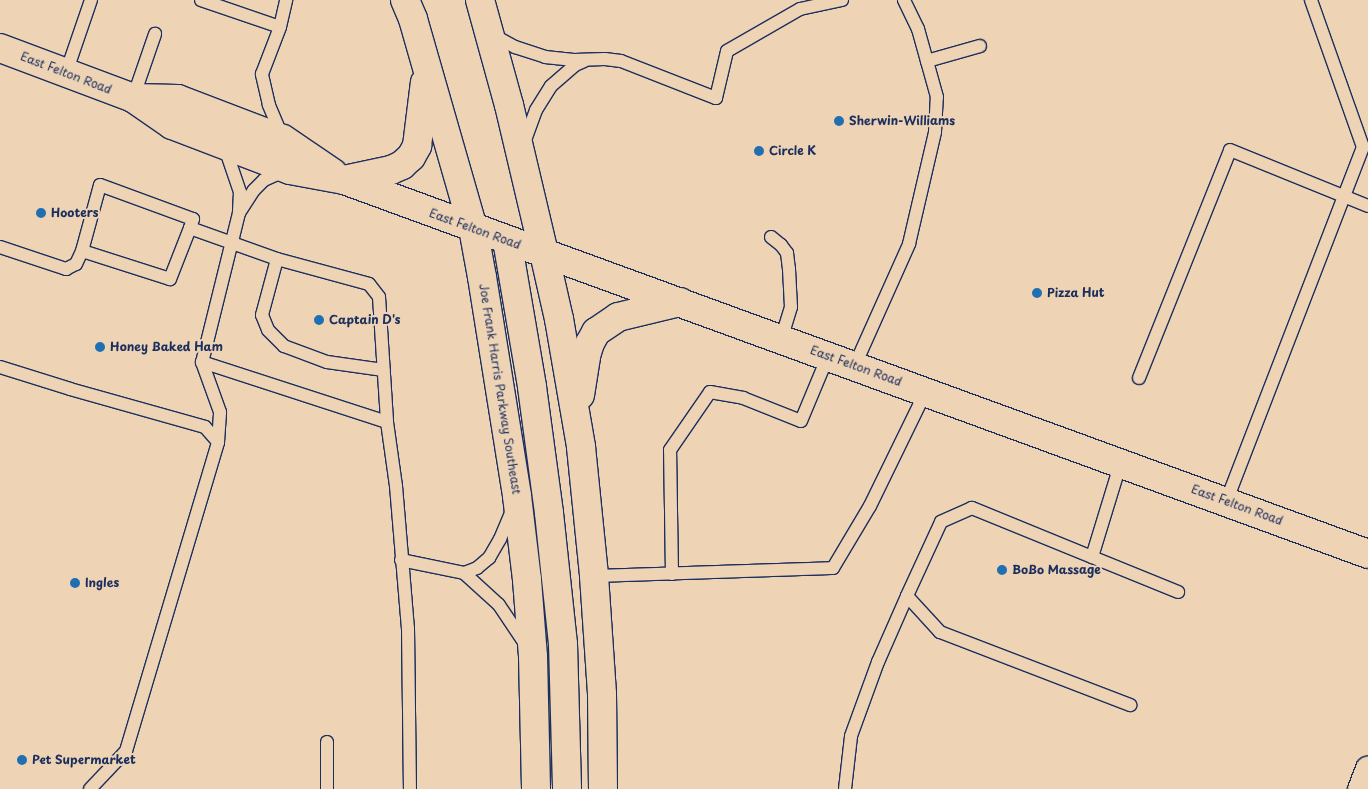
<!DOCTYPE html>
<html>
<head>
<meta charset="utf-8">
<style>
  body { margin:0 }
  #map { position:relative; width:1368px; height:789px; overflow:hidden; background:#eed3b5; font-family:"Playpen Sans",sans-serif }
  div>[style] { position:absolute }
  .roads { filter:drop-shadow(1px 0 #1b2f5e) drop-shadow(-1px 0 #1b2f5e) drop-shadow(0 1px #1b2f5e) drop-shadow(0 -1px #1b2f5e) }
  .lane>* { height:12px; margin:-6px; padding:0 6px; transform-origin:6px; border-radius:6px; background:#eed3b5 }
  .street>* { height:25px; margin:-12.5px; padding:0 12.5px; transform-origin:12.5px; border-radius:12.5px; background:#eed3b5 }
  .secondary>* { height:28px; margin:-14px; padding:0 14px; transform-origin:14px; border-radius:14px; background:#eed3b5 }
  .primary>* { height:28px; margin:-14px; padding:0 14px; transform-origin:14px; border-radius:14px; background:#eed3b5 }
  .dots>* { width:14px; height:14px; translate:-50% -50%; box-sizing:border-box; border:2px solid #eed3b5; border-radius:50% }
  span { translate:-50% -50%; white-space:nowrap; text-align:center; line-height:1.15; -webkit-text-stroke:4px #eed3b5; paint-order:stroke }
  .street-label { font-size:12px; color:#1b2f5e }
  .poi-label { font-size:12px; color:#1b2f5e; font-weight:700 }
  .left { translate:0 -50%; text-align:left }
</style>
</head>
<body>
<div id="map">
  <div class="roads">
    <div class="lane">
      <i style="left:201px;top:0;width:83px;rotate:18.9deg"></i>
      <i style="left:493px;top:35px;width:25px;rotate:29deg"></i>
      <i style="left:515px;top:47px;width:32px;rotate:18deg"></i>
      <i style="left:545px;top:57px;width:29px;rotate:6deg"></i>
      <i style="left:574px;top:60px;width:31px;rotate:-2deg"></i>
      <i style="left:605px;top:59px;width:16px;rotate:7deg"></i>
      <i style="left:621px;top:61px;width:102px;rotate:21.3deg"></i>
      <i style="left:716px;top:98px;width:48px;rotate:-76.8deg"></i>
      <i style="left:727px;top:51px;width:84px;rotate:-29.9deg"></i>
      <i style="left:800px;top:9px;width:43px;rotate:-12.1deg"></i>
      <i style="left:927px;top:61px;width:55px;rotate:-15.8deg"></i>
      <i style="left:66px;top:73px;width:77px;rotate:-71.1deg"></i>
      <i style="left:133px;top:98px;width:68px;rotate:-71deg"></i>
      <i style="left:282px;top:136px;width:34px;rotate:-113deg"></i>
      <i style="left:269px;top:105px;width:32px;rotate:-103deg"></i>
      <i style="left:262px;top:74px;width:50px;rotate:-69deg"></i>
      <i style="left:280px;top:27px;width:28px;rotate:-77deg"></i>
      <i style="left:524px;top:143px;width:35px;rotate:-70deg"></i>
      <i style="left:536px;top:110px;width:28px;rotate:-58deg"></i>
      <i style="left:551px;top:86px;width:32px;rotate:-41deg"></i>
      <i style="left:575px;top:65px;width:10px;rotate:-24deg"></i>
      <i style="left:225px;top:148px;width:46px;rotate:71.2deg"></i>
      <i style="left:240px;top:192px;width:21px;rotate:93deg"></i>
      <i style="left:239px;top:213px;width:154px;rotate:103.9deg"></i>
      <i style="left:202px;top:362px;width:194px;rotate:18deg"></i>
      <i style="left:387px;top:422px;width:65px;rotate:82deg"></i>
      <i style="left:396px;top:486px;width:143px;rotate:85.2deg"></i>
      <i style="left:408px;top:628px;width:161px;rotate:89.3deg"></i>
      <i style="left:239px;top:213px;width:27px;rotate:-57deg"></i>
      <i style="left:254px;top:190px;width:14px;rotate:-45deg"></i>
      <i style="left:264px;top:180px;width:22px;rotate:-24deg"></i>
      <i style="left:190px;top:228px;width:55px;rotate:111.4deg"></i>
      <i style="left:170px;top:279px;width:92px;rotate:-162.3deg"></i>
      <i style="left:82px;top:251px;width:68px;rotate:-74.7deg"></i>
      <i style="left:100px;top:185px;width:99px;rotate:20.1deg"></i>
      <i style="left:193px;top:219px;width:9px;rotate:108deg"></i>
      <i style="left:190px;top:228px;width:92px;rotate:19.6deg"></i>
      <i style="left:277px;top:259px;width:95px;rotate:15.2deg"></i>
      <i style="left:369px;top:284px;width:16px;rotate:52deg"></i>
      <i style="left:379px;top:297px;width:125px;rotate:86.3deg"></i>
      <i style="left:771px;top:237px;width:13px;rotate:39deg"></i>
      <i style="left:781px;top:245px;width:10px;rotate:53deg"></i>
      <i style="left:787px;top:253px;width:16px;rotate:83deg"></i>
      <i style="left:789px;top:269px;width:38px;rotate:87deg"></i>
      <i style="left:791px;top:307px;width:34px;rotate:107deg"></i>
      <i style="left:0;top:247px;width:70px;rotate:18.4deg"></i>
      <i style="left:66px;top:269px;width:11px;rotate:-27deg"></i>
      <i style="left:76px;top:264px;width:14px;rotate:-65deg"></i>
      <i style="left:277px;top:259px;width:58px;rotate:105deg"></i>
      <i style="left:262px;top:315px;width:16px;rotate:68deg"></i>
      <i style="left:268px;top:330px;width:23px;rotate:45deg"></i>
      <i style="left:284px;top:346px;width:46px;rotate:20.4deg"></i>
      <i style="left:327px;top:362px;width:57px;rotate:8.1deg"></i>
      <i style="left:855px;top:365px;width:133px;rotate:-65.9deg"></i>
      <i style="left:909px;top:244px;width:115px;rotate:-76.9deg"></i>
      <i style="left:935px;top:132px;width:35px;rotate:-87deg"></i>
      <i style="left:937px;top:97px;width:71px;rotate:-105.6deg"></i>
      <i style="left:918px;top:29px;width:32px;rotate:-116deg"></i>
      <i style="left:0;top:367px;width:73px;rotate:17.4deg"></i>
      <i style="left:70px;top:389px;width:140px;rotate:15.7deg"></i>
      <i style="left:205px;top:427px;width:20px;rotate:49deg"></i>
      <i style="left:1139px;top:378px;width:245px;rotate:-68.2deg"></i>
      <i style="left:1230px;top:150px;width:149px;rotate:22.1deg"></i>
      <i style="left:1121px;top:462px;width:99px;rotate:107deg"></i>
      <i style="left:1092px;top:557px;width:93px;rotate:22.1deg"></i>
      <i style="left:1226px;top:502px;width:381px;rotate:-68.9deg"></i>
      <i style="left:1363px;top:147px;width:156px;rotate:-109.5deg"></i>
      <i style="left:1092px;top:557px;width:130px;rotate:-157.8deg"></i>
      <i style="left:972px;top:508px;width:34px;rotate:156deg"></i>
      <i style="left:941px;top:522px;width:81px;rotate:114.7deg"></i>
      <i style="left:907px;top:596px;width:49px;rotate:47.5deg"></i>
      <i style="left:940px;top:632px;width:204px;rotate:21deg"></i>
      <i style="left:401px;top:560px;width:64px;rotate:11.7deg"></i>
      <i style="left:464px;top:573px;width:47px;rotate:42.4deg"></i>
      <i style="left:499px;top:605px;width:48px;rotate:56deg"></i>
      <i style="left:464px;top:573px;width:14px;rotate:-21deg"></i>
      <i style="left:477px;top:568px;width:16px;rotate:-40deg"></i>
      <i style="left:489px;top:558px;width:22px;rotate:-60deg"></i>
      <i style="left:500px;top:539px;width:34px;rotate:-67deg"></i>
      <i style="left:672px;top:574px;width:124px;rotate:-90.9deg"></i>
      <i style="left:670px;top:450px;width:70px;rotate:-55.4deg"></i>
      <i style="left:710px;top:392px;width:34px;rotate:10deg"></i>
      <i style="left:743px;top:398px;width:62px;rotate:21.6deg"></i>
      <i style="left:801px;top:421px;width:70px;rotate:-67.4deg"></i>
      <i style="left:594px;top:576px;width:239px;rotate:-1.9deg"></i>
      <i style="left:833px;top:568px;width:72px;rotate:-59.2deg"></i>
      <i style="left:870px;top:506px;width:128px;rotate:-64deg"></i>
      <i style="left:327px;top:742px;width:47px;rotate:90deg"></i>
      <i style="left:90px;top:789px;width:52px;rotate:-46.5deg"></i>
      <i style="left:126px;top:751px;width:322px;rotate:-73.4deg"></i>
      <i style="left:218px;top:442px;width:30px;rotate:-86deg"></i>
      <i style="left:220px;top:412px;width:53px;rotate:-109.8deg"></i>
      <i style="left:845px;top:789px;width:53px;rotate:-83.5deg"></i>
      <i style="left:851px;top:736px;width:79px;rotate:-70deg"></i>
      <i style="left:878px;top:662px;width:72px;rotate:-66.3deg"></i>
    </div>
    <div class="street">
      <i style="left:1360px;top:789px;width:22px;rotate:-69deg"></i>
    </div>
    <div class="secondary">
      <i style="left:0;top:48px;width:142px;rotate:20.6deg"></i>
      <i style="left:133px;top:98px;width:47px;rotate:34.7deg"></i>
      <i style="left:172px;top:125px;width:126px;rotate:20.9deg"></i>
      <i style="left:290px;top:170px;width:55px;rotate:10.5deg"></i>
      <i style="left:344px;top:180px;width:1090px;rotate:20.06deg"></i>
      <i style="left:133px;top:98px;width:45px;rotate:1.3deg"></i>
      <i style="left:178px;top:99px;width:112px;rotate:20.9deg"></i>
      <i style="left:283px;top:139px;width:60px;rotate:34.2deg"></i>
    </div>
    <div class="primary">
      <i style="left:405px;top:0;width:21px;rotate:67deg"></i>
      <i style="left:413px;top:19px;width:217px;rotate:74deg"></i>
      <i style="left:473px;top:228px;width:50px;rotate:79.6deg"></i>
      <i style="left:482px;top:277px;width:222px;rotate:80.9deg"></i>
      <i style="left:517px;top:496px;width:85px;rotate:83.2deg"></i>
      <i style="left:527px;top:580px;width:76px;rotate:85.5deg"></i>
      <i style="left:533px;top:656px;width:133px;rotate:88.7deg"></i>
      <i style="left:480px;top:0;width:109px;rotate:74.6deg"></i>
      <i style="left:509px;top:105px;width:152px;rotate:76.7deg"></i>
      <i style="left:544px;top:253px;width:68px;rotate:77.2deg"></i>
      <i style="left:559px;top:319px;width:130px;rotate:80.2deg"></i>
      <i style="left:581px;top:447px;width:130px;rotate:84.2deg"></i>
      <i style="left:594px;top:576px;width:118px;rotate:86.1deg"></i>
      <i style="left:602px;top:694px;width:95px;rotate:89.4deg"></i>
      <i style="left:344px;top:180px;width:48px;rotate:-12deg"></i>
      <i style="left:391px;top:170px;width:12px;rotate:-24deg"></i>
      <i style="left:402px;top:165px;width:12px;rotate:-42deg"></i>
      <i style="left:411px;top:157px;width:13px;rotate:-61deg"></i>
      <i style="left:417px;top:146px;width:64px;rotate:-82.9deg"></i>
      <i style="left:507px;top:240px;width:149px;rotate:80.3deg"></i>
      <i style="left:532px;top:387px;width:127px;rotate:82.3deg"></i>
      <i style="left:549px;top:513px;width:132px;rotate:83.9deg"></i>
      <i style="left:563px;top:644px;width:145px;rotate:88.4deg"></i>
      <i style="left:580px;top:395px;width:39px;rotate:-81deg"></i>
      <i style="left:586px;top:356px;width:14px;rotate:-73deg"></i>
      <i style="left:590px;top:343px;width:13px;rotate:-61deg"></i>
      <i style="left:596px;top:332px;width:27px;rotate:-34deg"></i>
      <i style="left:618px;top:317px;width:64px;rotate:-13.6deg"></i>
    </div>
  </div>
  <div class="dots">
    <i style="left:839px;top:121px;background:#1f6fb2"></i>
    <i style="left:759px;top:151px;background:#1f6fb2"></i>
    <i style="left:41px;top:213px;background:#1f6fb2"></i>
    <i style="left:1037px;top:293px;background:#1f6fb2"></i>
    <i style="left:319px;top:320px;background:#1f6fb2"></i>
    <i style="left:100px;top:347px;background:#1f6fb2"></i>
    <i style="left:1002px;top:570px;background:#1f6fb2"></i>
    <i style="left:75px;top:583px;background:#1f6fb2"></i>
    <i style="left:22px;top:760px;background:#1f6fb2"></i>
  </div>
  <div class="street-label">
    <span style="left:66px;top:73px;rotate:21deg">East Felton Road</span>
    <span style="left:475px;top:229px;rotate:20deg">East Felton Road</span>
    <span style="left:856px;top:366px;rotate:20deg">East Felton Road</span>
    <span style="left:500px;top:389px;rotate:81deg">Joe Frank Harris Parkway Southeast</span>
    <span style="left:1237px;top:505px;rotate:20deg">East Felton Road</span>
  </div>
  <div class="poi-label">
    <span class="left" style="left:849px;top:121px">Sherwin-Williams</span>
    <span class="left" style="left:769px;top:151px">Circle K</span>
    <span class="left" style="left:51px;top:213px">Hooters</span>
    <span class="left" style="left:1047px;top:293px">Pizza Hut</span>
    <span class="left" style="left:329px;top:320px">Captain D's</span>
    <span class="left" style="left:110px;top:347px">Honey Baked Ham</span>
    <span class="left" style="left:1012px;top:570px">BoBo Massage</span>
    <span class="left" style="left:85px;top:583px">Ingles</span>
    <span class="left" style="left:32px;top:760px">Pet Supermarket</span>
  </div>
</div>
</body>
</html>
